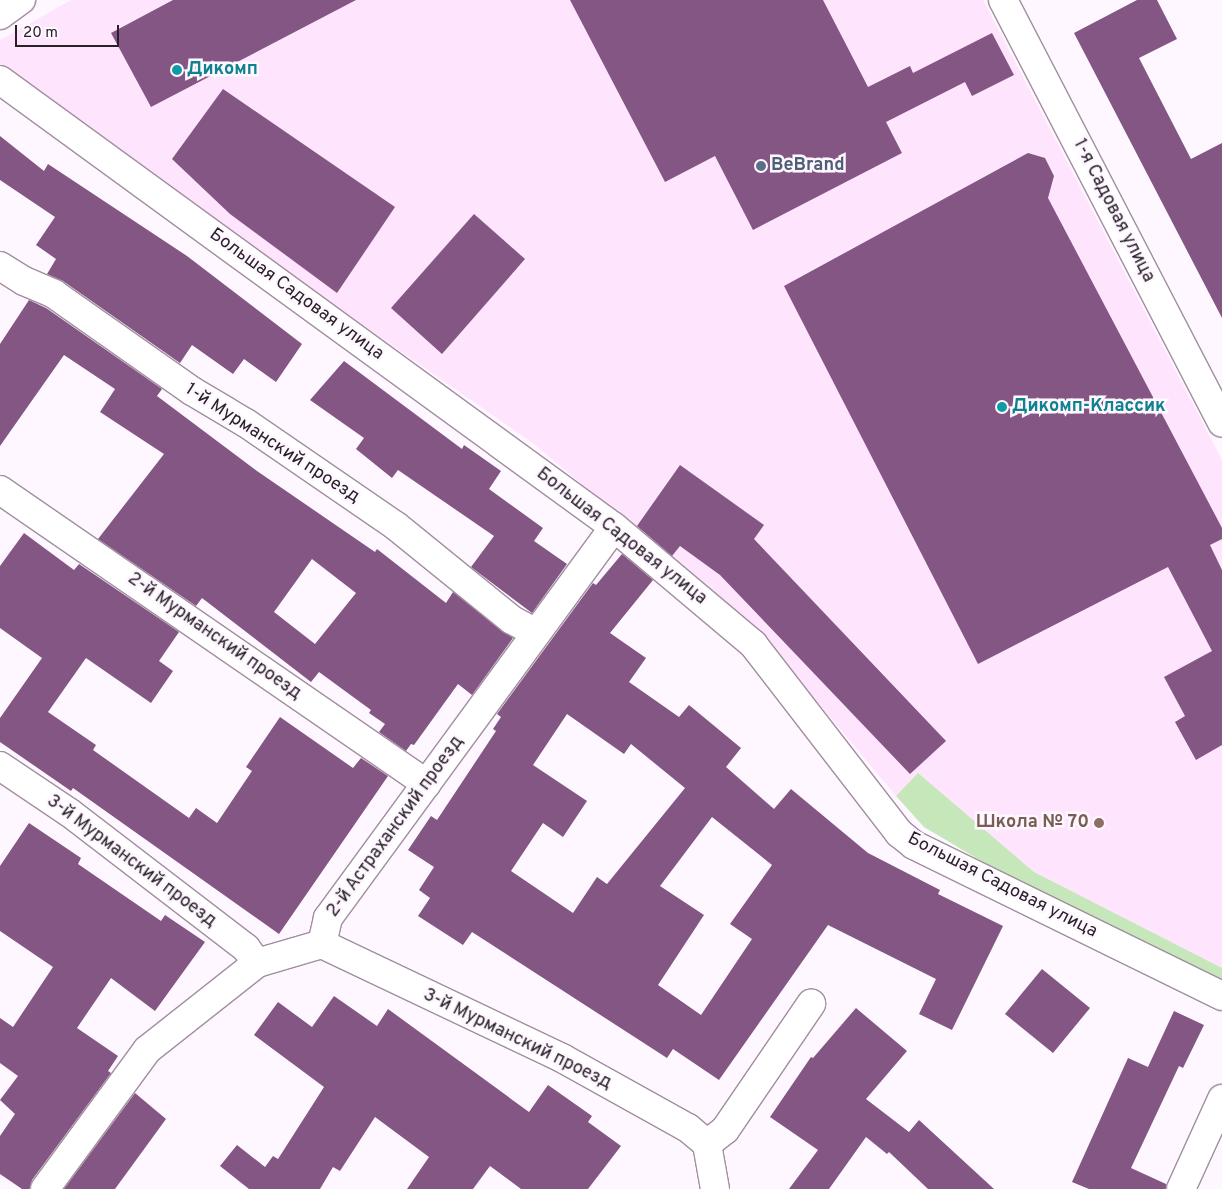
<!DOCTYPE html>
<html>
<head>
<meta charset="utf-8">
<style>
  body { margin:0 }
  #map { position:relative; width:1222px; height:1189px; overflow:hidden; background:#fff7ff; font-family:Overpass,sans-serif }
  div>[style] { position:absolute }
  .built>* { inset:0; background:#fee4fd }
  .green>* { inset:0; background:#c5e7b9 }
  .building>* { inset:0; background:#835683 }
  .roads { filter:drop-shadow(1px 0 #a18ea0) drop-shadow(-1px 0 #a18ea0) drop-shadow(0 1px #a18ea0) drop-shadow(0 -1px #a18ea0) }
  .street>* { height:28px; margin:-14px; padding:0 14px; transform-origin:14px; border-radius:14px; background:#fff }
  .secondary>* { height:28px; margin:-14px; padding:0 14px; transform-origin:14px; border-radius:14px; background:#fff }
  .dots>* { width:14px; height:14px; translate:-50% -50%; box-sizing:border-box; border:2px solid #fff7ff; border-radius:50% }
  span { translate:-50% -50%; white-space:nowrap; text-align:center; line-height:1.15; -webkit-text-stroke:5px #fff7ff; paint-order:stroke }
  .culture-label { font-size:18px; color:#0d838f; font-weight:700 }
  .left { translate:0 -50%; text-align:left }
  .service-label { font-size:18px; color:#4e5e75; font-weight:700 }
  .street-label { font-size:18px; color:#282128 }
  .education-label { font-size:18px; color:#785e54; font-weight:700 }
  .right { translate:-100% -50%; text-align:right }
  .scale { position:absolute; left:15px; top:25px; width:104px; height:22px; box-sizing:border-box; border:2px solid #282128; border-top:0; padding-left:6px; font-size:15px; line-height:18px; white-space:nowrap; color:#282128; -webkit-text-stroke:4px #fff7ff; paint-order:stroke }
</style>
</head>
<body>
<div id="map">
  <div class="built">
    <i style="clip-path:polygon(71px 0,983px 0,1222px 460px,1222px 968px,1034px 872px,918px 773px,896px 796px,765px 639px,534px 444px,151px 178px,0 68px,0 40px)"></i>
  </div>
  <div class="green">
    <i style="clip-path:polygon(918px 773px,1034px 872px,1222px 968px,1222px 982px,1027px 888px,924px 827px,896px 796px)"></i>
  </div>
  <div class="building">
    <i style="clip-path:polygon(173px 0,356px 0,151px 107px,111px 33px)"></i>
    <i style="clip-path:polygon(570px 0,823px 0,868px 87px,910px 66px,913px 73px,992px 33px,1014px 75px,972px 96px,965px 82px,886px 122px,902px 153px,753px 230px,715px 156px,665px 182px)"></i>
    <i style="clip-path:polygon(1137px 0,1157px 0,1177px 39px,1139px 58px,1191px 159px,1222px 143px,1222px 318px,1074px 33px)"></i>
    <i style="clip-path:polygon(223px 89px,395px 207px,337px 293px,230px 214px,172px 159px)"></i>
    <i style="clip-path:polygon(0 136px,44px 171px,48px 164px,187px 256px,302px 344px,276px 382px,244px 359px,233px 374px,192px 345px,180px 363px,63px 281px,47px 274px,56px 259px,36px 245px,55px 217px,0 180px)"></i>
    <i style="clip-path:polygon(1028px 153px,1045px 158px,1054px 176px,1048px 198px,1222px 528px,1222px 539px,1210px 545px,1222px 570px,1222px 745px,1196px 760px,1175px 722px,1185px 716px,1164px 677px,1212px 651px,1168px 567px,978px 664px,784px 286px)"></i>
    <i style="clip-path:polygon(474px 214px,525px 259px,442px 354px,391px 308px)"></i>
    <i style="clip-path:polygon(evenodd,29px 300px,46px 308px,162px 389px,157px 396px,257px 471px,375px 552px,377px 549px,446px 603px,453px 592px,513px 638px,472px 695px,458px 684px,414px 745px,411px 744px,406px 751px,379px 732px,385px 724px,369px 713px,371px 710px,319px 672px,311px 682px,202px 598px,196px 606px,98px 539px,164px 454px,100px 412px,115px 389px,64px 355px,0 446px,0 344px,29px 300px,312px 559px,356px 593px,315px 644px,274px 612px,312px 559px)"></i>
    <i style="clip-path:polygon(344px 361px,462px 449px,464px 445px,501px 471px,489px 489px,543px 528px,534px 541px,567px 564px,532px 613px,471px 567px,494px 536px,398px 470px,392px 478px,356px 449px,364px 438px,310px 400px)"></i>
    <i style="clip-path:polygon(680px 465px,764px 525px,754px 539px,946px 741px,910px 774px,720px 575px,680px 546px,672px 556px,637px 526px)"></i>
    <i style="clip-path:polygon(24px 533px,74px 570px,79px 564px,179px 632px,159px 661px,173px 671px,151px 703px,86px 658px,48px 712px,96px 745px,93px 750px,189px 818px,196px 808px,217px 823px,252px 771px,246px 767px,280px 717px,353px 768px,361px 758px,388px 776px,279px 934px,73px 788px,71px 791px,0 742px,0 718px,42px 658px,0 628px,0 566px)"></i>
    <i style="clip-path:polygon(evenodd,622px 554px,653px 580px,610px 633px,646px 658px,629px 682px,679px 717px,689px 705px,741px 748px,726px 767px,774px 809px,791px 789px,868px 853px,940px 890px,938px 894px,1003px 926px,952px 1030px,919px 1014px,936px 979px,828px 925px,719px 1080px,673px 1049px,667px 1058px,472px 932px,463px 945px,418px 916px,430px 898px,419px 890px,434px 867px,408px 850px,431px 816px,437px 820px,496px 731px,493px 729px,501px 717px,497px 714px,593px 583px,596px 585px,622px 554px,567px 714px,624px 754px,631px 744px,685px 788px,607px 884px,597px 877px,573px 913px,511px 871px,543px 823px,563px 837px,587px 801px,533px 765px,567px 714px,622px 554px,712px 817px,772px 865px,730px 924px,752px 939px,701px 1015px,658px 985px,704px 915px,660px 886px,712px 817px)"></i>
    <i style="clip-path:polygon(29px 823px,81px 858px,78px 864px,161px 921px,165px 915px,205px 942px,155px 1011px,111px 978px,77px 1028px,118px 1056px,108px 1071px,111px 1073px,32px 1180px,30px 1189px,22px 1189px,0 1174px,0 1136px,15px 1114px,0 1100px,18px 1076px,0 1063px,0 1018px,13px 1027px,53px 967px,0 931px,0 866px)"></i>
    <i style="clip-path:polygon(1042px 969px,1090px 1008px,1053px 1053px,1005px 1014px)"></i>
    <i style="clip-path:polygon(334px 996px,377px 1026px,388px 1009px,529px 1112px,548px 1085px,592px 1116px,588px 1122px,621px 1146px,588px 1189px,521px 1189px,490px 1166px,473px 1189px,407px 1189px,429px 1157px,375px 1117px,340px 1171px,333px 1167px,320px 1189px,249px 1189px,220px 1166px,237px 1145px,265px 1167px,273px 1156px,278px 1159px,324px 1087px,254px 1035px,278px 1002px,312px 1027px)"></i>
    <i style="clip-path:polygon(856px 1008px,907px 1051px,866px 1099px,909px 1132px,919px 1120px,994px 1189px,928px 1189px,889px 1152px,887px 1154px,866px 1137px,829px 1189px,789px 1189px,818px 1150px,770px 1117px,811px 1057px,813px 1058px)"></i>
    <i style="clip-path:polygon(1174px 1011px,1204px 1025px,1183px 1068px,1179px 1066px,1131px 1168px,1166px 1184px,1166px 1189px,1089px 1189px,1072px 1182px,1128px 1058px,1148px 1067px)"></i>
    <i style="clip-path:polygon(135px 1093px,166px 1119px,115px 1189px,64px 1189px)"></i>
  </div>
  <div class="roads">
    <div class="street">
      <i style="left:1003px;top:0;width:476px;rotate:62.6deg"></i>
      <i style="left:0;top:80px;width:759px;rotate:36.06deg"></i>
      <i style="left:614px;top:527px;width:182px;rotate:40.1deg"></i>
      <i style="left:753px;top:644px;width:239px;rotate:52.3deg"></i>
      <i style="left:899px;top:833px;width:19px;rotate:39deg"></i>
      <i style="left:914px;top:845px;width:343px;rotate:26.1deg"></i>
      <i style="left:0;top:266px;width:28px;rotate:32deg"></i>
      <i style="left:24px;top:281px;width:33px;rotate:23deg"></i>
      <i style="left:54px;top:294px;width:169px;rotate:35.1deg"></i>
      <i style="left:192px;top:391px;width:63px;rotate:30.7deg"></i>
      <i style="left:246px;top:423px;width:182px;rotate:34.5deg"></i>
      <i style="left:396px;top:526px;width:149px;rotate:39deg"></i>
      <i style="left:512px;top:620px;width:27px;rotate:28deg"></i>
      <i style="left:0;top:490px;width:518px;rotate:34.55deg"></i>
      <i style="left:0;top:766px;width:84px;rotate:33.9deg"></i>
      <i style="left:70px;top:813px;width:222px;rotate:37.5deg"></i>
      <i style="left:246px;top:948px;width:19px;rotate:54deg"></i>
      <i style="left:322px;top:944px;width:266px;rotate:25.4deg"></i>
      <i style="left:562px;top:1058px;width:144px;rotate:29.1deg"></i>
      <i style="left:688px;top:1128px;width:25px;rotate:40deg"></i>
      <i style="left:45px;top:1189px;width:172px;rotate:-53.7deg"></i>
      <i style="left:147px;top:1050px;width:140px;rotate:-38.3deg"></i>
      <i style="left:257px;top:963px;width:68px;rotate:-16.3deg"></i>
      <i style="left:322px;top:944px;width:27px;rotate:-77deg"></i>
      <i style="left:328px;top:918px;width:484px;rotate:-53.8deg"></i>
      <i style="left:715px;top:1189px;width:46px;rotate:-100.1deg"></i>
      <i style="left:707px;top:1144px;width:23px;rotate:-38deg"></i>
      <i style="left:725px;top:1130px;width:153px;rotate:-55.7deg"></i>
      <i style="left:1181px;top:1189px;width:99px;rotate:-65.5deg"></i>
    </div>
    <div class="secondary">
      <i style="left:0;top:15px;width:26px;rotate:-36deg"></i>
    </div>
  </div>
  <div class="dots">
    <i style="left:177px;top:70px;background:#0f9aa8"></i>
    <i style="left:761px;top:166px;background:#5c6f8a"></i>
    <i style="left:1002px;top:407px;background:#0f9aa8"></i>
    <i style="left:1099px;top:823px;background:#8d6e63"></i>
  </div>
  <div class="culture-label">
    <span class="left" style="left:187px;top:70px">Дикомп</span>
    <span class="left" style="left:1012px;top:407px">Дикомп-Классик</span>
  </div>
  <div class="service-label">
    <span class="left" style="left:771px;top:166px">BeBrand</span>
  </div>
  <div class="street-label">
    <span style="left:1113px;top:211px;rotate:63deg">1-я Садовая улица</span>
    <span style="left:296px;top:295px;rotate:36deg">Большая Садовая улица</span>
    <span style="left:272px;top:444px;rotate:33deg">1-й Мурманский проезд</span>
    <span style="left:621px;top:537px;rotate:38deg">Большая Садовая улица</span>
    <span style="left:214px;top:637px;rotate:35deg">2-й Мурманский проезд</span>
    <span style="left:396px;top:827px;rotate:-54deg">2-й Астраханский проезд</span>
    <span style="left:131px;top:862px;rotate:37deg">3-й Мурманский проезд</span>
    <span style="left:1002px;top:886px;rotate:27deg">Большая Садовая улица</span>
    <span style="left:517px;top:1040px;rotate:26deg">3-й Мурманский проезд</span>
  </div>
  <div class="education-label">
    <span class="right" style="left:1089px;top:823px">Школа № 70</span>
  </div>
  <div class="scale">20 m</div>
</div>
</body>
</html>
